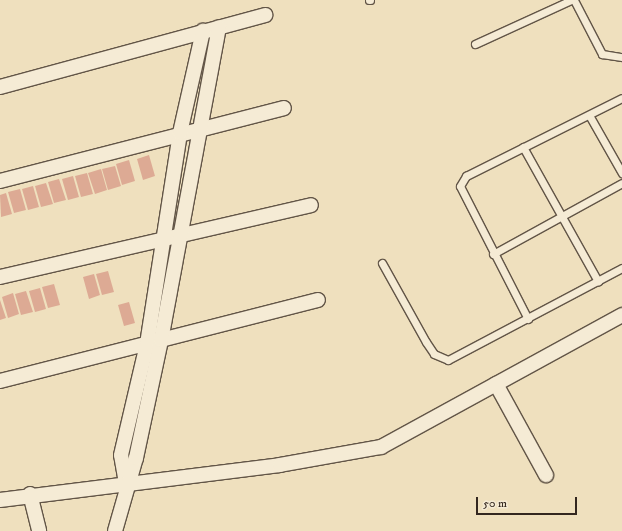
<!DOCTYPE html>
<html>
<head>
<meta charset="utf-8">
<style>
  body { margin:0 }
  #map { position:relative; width:622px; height:531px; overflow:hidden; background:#efe0be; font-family:"IM FELL DW Pica",serif }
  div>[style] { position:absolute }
  .building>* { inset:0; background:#ddaa94 }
  .roads { filter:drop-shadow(1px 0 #625547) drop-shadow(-1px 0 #625547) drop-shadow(0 1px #625547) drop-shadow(0 -1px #625547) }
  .lane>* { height:7px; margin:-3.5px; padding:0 3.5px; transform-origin:3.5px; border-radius:3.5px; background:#f5ebd5 }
  .street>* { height:14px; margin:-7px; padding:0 7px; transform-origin:7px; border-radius:7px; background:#f5ebd5 }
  span { translate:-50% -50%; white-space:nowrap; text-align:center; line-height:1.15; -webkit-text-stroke:3.5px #f5ebd5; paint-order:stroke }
  .scale { position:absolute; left:476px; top:497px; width:101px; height:18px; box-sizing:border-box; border:2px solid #33271f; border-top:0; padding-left:5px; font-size:12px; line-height:14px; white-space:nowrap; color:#33271f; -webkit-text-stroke:3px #f5ebd5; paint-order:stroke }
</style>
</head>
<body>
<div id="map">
  <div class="building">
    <i style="clip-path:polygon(149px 155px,155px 176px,143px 180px,137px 159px)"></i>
    <i style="clip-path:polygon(129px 160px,135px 181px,122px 185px,116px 164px)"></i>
    <i style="clip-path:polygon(115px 166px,121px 186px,108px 190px,102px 169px)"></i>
    <i style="clip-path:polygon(101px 169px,107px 190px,95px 194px,88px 173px)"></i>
    <i style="clip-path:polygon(87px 173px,93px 194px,81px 197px,75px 176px)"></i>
    <i style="clip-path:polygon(73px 176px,79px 197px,68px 200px,62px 179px)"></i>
    <i style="clip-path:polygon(59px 179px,66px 200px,54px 203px,48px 182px)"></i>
    <i style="clip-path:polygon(46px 183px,53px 204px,41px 207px,35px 186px)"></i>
    <i style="clip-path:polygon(33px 186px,39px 207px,28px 210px,22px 189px)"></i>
    <i style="clip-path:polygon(20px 189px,26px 210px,14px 213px,8px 192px)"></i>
    <i style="clip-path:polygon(6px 193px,12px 214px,1px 217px,0 195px)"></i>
    <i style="clip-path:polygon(108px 271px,114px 292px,102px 295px,96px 274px)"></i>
    <i style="clip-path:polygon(94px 274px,100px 295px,89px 299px,83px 277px)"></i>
    <i style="clip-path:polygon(54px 284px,60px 305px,48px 308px,42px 287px)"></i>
    <i style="clip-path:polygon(40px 288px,46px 309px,35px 312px,29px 291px)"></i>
    <i style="clip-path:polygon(26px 291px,33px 312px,21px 315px,15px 294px)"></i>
    <i style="clip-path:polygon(13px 293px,19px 314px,8px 318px,2px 297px)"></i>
    <i style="clip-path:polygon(0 300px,6px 318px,0 320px)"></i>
    <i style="clip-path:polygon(129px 302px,135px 323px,124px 326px,118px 305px)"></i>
  </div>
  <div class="roads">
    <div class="lane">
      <i style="left:369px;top:0;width:1px"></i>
      <i style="left:574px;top:0;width:61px;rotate:62.6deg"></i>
      <i style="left:602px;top:54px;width:20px;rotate:9deg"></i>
      <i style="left:475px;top:44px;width:106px;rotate:-24.6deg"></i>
      <i style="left:589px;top:115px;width:67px;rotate:60.4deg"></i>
      <i style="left:523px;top:147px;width:154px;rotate:60.8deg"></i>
      <i style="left:493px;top:254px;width:147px;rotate:-28.8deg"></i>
      <i style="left:382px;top:263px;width:90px;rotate:60.9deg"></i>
      <i style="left:426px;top:342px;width:14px;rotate:56deg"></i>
      <i style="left:434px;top:354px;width:15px;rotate:23deg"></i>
      <i style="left:448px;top:360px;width:197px;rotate:-27.9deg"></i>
      <i style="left:528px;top:319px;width:149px;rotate:-117.1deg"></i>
      <i style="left:460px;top:186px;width:12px;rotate:-59deg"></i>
      <i style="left:466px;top:176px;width:174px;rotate:-26.6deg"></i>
    </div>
    <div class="street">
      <i style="left:0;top:87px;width:275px;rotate:-15.2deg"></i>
      <i style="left:0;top:181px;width:293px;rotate:-14.4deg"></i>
      <i style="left:0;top:277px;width:319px;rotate:-13deg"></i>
      <i style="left:0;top:381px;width:328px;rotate:-14.3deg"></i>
      <i style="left:496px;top:384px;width:104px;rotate:61.2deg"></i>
      <i style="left:126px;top:483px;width:28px;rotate:-100deg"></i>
      <i style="left:121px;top:455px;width:114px;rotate:-76.8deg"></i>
      <i style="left:147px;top:344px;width:214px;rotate:-81.1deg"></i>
      <i style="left:180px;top:133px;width:105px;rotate:-77.3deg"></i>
      <i style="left:30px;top:494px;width:38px;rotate:76deg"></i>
      <i style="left:0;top:500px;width:282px;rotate:-7.1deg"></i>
      <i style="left:280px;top:465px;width:103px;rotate:-10.1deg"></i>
      <i style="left:381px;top:447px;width:275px;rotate:-28.7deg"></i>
      <i style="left:115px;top:531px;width:76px;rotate:-74deg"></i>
      <i style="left:136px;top:458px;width:121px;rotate:-78deg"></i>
      <i style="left:161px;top:340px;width:318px;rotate:-79.5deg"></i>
    </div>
  </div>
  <div class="scale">50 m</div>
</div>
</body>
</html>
